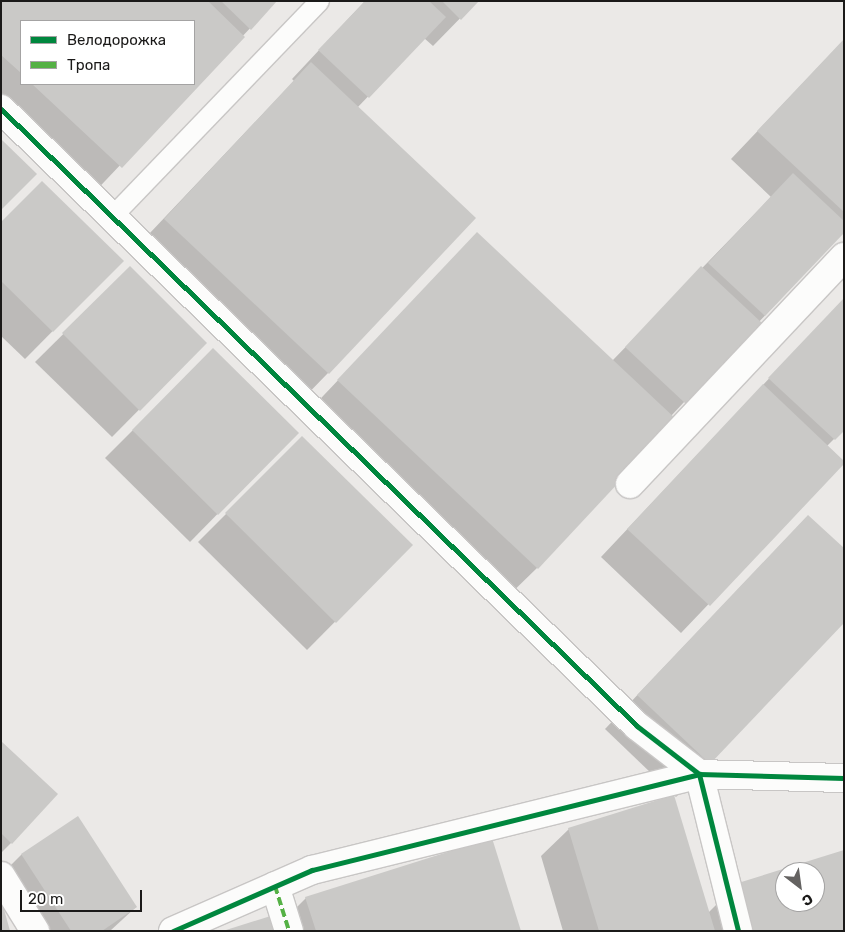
<!DOCTYPE html>
<html>
<head>
<meta charset="utf-8">
<style>
  body { margin:0 }
  #map { position:relative; width:845px; height:932px; overflow:hidden; background:#ebe9e7; font-family:Rubik,sans-serif }
  div>[style] { position:absolute }
  .shadow>* { inset:0; background:#0003 }
  .building>* { inset:0; background:#cac9c7 }
  .roads { filter:drop-shadow(1px 0 #c8c6c5) drop-shadow(-1px 0 #c8c6c5) drop-shadow(0 1px #c8c6c5) drop-shadow(0 -1px #c8c6c5) }
  .service>* { height:19px; margin:-9.5px; padding:0 9.5px; transform-origin:9.5px; border-radius:9.5px; background:#fcfcfb }
  .minor>* { height:28px; margin:-14px; padding:0 14px; transform-origin:14px; border-radius:14px; background:#fcfcfb }
  .quiet>* { height:4px; margin-top:-2px; transform-origin:0; background:repeating-linear-gradient(90deg,#55b145 0 8px,transparent 0 12px) }
  .cycleway>* { height:5px; margin:-2.5px; padding:0 2.5px; transform-origin:2.5px; border-radius:2.5px; background:#00873e }
  span { translate:-50% -50%; white-space:nowrap; text-align:center; line-height:1.15; -webkit-text-stroke:4px #fff; paint-order:stroke }
  .frame { position:absolute; inset:0; border:2px solid #1b1a19; pointer-events:none }
  .legend { position:absolute; left:20px; top:20px; width:175px; height:65px; box-sizing:border-box; background:#fff; border:1px solid #a4a3a3; margin:0; padding:6px 9px; list-style:none; font-size:15px; color:#1b1a19 }
  .legend li { display:flex; align-items:center; gap:10px; height:25px }
  .legend b { width:25px; border:1px solid #a4a3a3 }
  .north { position:absolute; left:775px; top:862px; width:50px; height:50px; box-sizing:border-box; background:#fff; border:1px solid #a4a3a3; border-radius:50%; rotate:150deg; font-size:14px; font-weight:700; line-height:20px; text-align:center; color:#1b1a19 }
  .north::after { content:''; display:block; margin:auto; width:18px; height:22px; background:#646261; clip-path:polygon(50% 0,100% 100%,50% 72%,0 100%) }
  .scale { position:absolute; left:20px; top:890px; width:122px; height:22px; box-sizing:border-box; border:2px solid #1b1a19; border-top:0; padding-left:6px; font-size:15px; line-height:18px; white-space:nowrap; color:#1b1a19; -webkit-text-stroke:4px #fff; paint-order:stroke }
</style>
</head>
<body>
<div id="map">
  <div class="shadow">
    <i style="clip-path:polygon(evenodd,1px 1px,276px 1px,87px 200px,1px 119px,1px 1px,21px 21px,194px 21px,194px 84px,21px 84px,21px 21px)"></i>
    <i style="clip-path:polygon(365px 1px,477px 1px,433px 46px,424px 38px,357px 108px,328px 373px,295px 407px,131px 253px,294px 81px,292px 79px)"></i>
    <i style="clip-path:polygon(844px 40px,844px 231px,671px 416px,537px 568px,503px 601px,305px 415px,477px 234px,612px 361px,771px 197px,731px 159px)"></i>
    <i style="clip-path:polygon(1px 224px,122px 261px,25px 359px,1px 336px)"></i>
    <i style="clip-path:polygon(130px 268px,205px 343px,112px 437px,35px 362px)"></i>
    <i style="clip-path:polygon(844px 299px,844px 429px,827px 446px,844px 462px,681px 633px,601px 557px)"></i>
    <i style="clip-path:polygon(213px 350px,297px 433px,190px 542px,105px 458px)"></i>
    <i style="clip-path:polygon(302px 438px,411px 545px,307px 650px,198px 542px)"></i>
    <i style="clip-path:polygon(808px 516px,710px 763px,676px 797px,605px 729px)"></i>
    <i style="clip-path:polygon(1px 743px,11px 843px,1px 853px)"></i>
    <i style="clip-path:polygon(77px 818px,136px 907px,110px 931px,39px 931px,2px 874px,21px 855px)"></i>
    <i style="clip-path:polygon(evenodd,569px 829px,708px 913px,736px 885px,844px 852px,844px 931px,563px 931px,541px 856px,569px 829px,785px 872px,815px 872px,815px 902px,785px 902px,785px 872px)"></i>
    <i style="clip-path:polygon(306px 898px,520px 931px,229px 931px,279px 925px)"></i>
  </div>
  <div class="building">
    <i style="clip-path:polygon(1px 1px,208px 1px,245px 37px,122px 168px,32px 84px,194px 84px,194px 21px,21px 21px,21px 73px,1px 55px)"></i>
    <i style="clip-path:polygon(221px 1px,277px 1px,251px 30px)"></i>
    <i style="clip-path:polygon(365px 1px,429px 1px,446px 17px,369px 98px,318px 50px)"></i>
    <i style="clip-path:polygon(442px 1px,479px 1px,461px 20px)"></i>
    <i style="clip-path:polygon(844px 39px,844px 212px,757px 131px)"></i>
    <i style="clip-path:polygon(311px 62px,476px 218px,329px 374px,164px 219px)"></i>
    <i style="clip-path:polygon(1px 139px,37px 174px,1px 210px)"></i>
    <i style="clip-path:polygon(793px 173px,844px 221px,844px 233px,765px 316px,708px 263px)"></i>
    <i style="clip-path:polygon(42px 181px,124px 261px,53px 332px,1px 281px,1px 222px)"></i>
    <i style="clip-path:polygon(477px 232px,677px 420px,538px 569px,337px 380px)"></i>
    <i style="clip-path:polygon(130px 266px,207px 343px,140px 411px,62px 333px)"></i>
    <i style="clip-path:polygon(701px 266px,762px 323px,686px 404px,625px 347px)"></i>
    <i style="clip-path:polygon(844px 298px,844px 431px,835px 440px,768px 378px)"></i>
    <i style="clip-path:polygon(213px 348px,299px 433px,218px 515px,132px 430px)"></i>
    <i style="clip-path:polygon(763px 384px,844px 461px,844px 464px,710px 606px,627px 529px)"></i>
    <i style="clip-path:polygon(302px 436px,413px 545px,336px 623px,225px 513px)"></i>
    <i style="clip-path:polygon(808px 515px,844px 548px,844px 623px,710px 764px,637px 695px)"></i>
    <i style="clip-path:polygon(1px 741px,58px 794px,12px 844px,1px 833px)"></i>
    <i style="clip-path:polygon(674px 795px,715px 931px,599px 931px,568px 828px)"></i>
    <i style="clip-path:polygon(78px 816px,137px 907px,102px 931px,71px 931px,21px 854px)"></i>
    <i style="clip-path:polygon(492px 838px,521px 931px,316px 931px,305px 897px)"></i>
    <i style="clip-path:polygon(evenodd,844px 850px,844px 931px,750px 931px,735px 884px,844px 850px,785px 872px,815px 872px,815px 902px,785px 902px,785px 872px)"></i>
    <i style="clip-path:polygon(1px 902px,2px 902px,10px 931px,1px 931px)"></i>
    <i style="clip-path:polygon(277px 914px,282px 931px,226px 931px,226px 930px)"></i>
  </div>
  <div class="roads">
    <div class="service">
      <i style="left:112px;top:216px;width:298px;rotate:-46.1deg"></i>
    </div>
    <div class="minor">
      <i style="left:1px;top:109px;width:886px;rotate:44.13deg"></i>
      <i style="left:637px;top:726px;width:78px;rotate:37.7deg"></i>
      <i style="left:699px;top:774px;width:162px;rotate:76deg"></i>
      <i style="left:630px;top:484px;width:312px;rotate:-46.7deg"></i>
      <i style="left:1px;top:876px;width:65px;rotate:58.3deg"></i>
      <i style="left:275px;top:886px;width:47px;rotate:72.7deg"></i>
      <i style="left:173px;top:931px;width:152px;rotate:-23.7deg"></i>
      <i style="left:312px;top:870px;width:399px;rotate:-13.9deg"></i>
      <i style="left:699px;top:774px;width:145px;rotate:1.6deg"></i>
    </div>
  </div>
  <div class="quiet">
    <i style="left:275px;top:886px;width:47px;rotate:72.7deg"></i>
  </div>
  <div class="cycleway">
    <i style="left:1px;top:109px;width:886px;rotate:44.13deg"></i>
    <i style="left:637px;top:726px;width:78px;rotate:37.7deg"></i>
    <i style="left:699px;top:774px;width:162px;rotate:76deg"></i>
    <i style="left:173px;top:931px;width:152px;rotate:-23.7deg"></i>
    <i style="left:312px;top:870px;width:399px;rotate:-13.9deg"></i>
    <i style="left:699px;top:774px;width:145px;rotate:1.6deg"></i>
  </div>
  <div class="frame"></div>
  <ul class="legend">
  <li><b style="height:6px;background:#00873e"></b>Велодорожка</li>
  <li><b style="height:6px;background:#55b145"></b>Тропа</li>
  </ul>
  <div class="north">С</div>
  <div class="scale">20 m</div>
</div>
</body>
</html>
